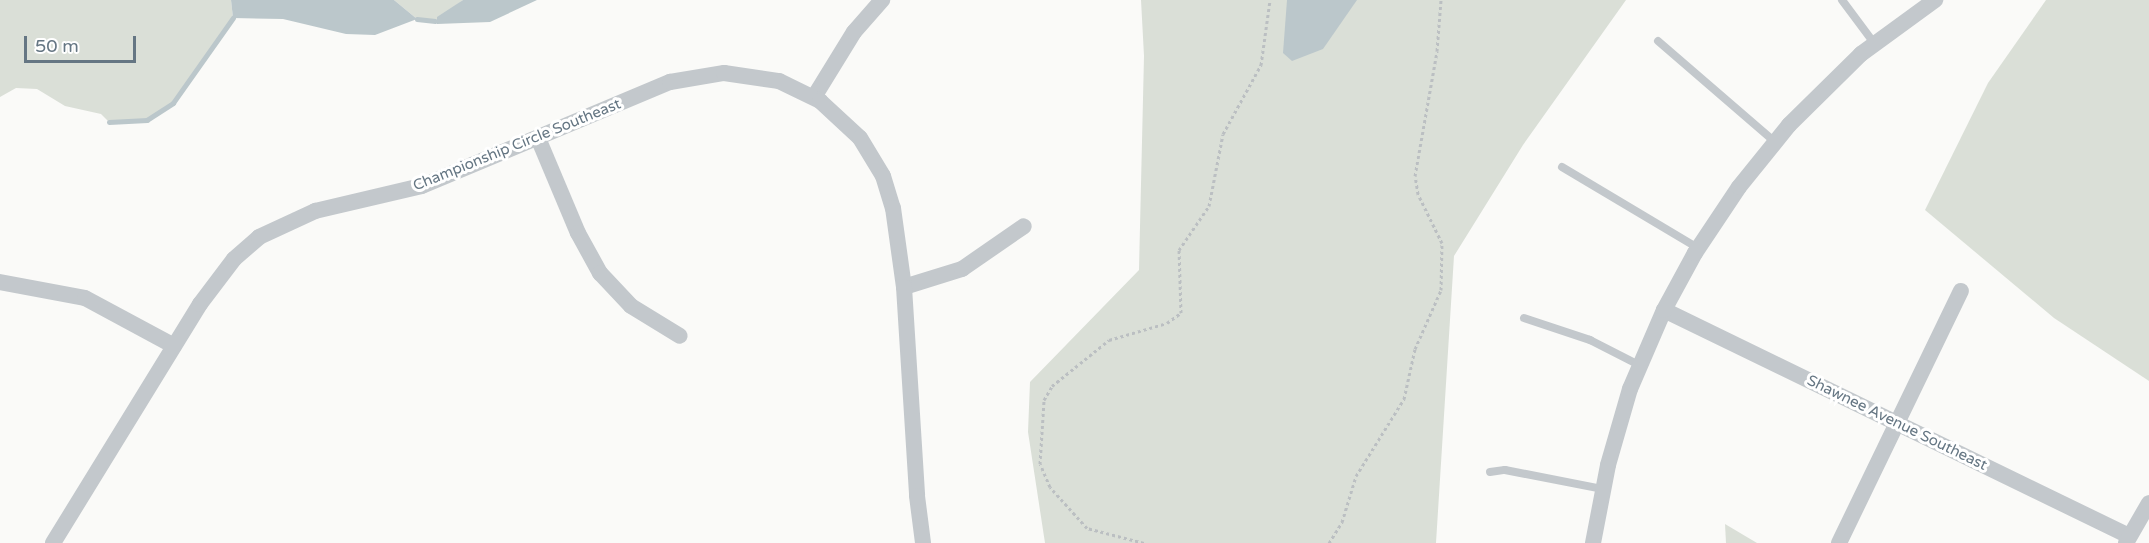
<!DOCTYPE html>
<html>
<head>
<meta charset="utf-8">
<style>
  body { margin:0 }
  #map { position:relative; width:2149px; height:543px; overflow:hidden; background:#fafaf8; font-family:"Varela Round",sans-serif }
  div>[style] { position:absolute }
  .green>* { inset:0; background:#dadfd7 }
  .water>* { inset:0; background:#bbc7cb }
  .stream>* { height:4.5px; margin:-2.25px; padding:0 2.25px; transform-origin:2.25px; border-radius:2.25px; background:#bbc7cb }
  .path>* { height:3px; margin-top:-1.5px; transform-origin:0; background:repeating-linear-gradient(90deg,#bbbfc2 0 3px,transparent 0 6px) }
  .service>* { height:8px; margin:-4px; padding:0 4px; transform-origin:4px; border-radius:4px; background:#c3c8cc }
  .minor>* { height:16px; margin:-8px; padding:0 8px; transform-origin:8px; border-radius:8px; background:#c3c8cc }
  span { translate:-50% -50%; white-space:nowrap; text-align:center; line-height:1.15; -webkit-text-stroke:6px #fff; paint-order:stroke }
  .street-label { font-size:15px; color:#657683 }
  .scale { position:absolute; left:24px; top:36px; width:112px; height:27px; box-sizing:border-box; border:3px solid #657683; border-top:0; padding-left:8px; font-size:18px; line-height:21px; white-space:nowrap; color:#657683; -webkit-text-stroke:4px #fff; paint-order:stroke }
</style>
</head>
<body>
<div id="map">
  <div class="green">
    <i style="clip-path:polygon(0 0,231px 0,233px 18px,173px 103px,147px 120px,109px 122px,101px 114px,65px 106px,37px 89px,16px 88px,0 97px)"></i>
    <i style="clip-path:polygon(394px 0,463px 0,435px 21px,417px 19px)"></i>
    <i style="clip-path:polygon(1141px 0,1626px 0,1523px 145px,1454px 256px,1436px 543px,1045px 543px,1028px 432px,1030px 382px,1139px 270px,1144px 56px)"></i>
    <i style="clip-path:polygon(2046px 0,2149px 0,2149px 381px,2054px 318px,1925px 210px,1988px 83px)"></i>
    <i style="clip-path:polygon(1725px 524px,1757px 543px,1726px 543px)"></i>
  </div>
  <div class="water">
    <i style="clip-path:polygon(231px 0,394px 0,417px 19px,375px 35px,346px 34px,283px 19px,233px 18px)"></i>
    <i style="clip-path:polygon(463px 0,537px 0,490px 22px,437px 24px,437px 17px)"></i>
    <i style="clip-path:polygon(1287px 0,1357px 0,1323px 49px,1292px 61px,1283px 53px)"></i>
  </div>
  <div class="stream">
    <i style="left:417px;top:19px;width:18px;rotate:6deg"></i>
    <i style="left:109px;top:122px;width:38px;rotate:-3deg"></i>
    <i style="left:147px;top:120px;width:31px;rotate:-33deg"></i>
    <i style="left:173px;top:103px;width:104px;rotate:-54.8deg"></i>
  </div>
  <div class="path">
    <i style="left:1144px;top:543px;width:59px;rotate:-165.3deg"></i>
    <i style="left:1087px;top:528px;width:55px;rotate:-132.1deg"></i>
    <i style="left:1050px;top:487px;width:25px;rotate:-113deg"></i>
    <i style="left:1040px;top:464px;width:64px;rotate:-86.4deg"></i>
    <i style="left:1044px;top:400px;width:16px;rotate:-60deg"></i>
    <i style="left:1052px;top:386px;width:73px;rotate:-38.9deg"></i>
    <i style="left:1109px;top:340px;width:60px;rotate:-16.3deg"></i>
    <i style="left:1167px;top:323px;width:17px;rotate:-36deg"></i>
    <i style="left:1181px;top:313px;width:63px;rotate:-91.8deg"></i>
    <i style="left:1179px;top:250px;width:53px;rotate:-55.7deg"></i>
    <i style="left:1209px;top:206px;width:73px;rotate:-79deg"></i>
    <i style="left:1223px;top:134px;width:79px;rotate:-61.2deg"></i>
    <i style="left:1261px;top:65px;width:66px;rotate:-82.1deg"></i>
    <i style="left:1329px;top:543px;width:25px;rotate:-58deg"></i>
    <i style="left:1342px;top:522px;width:48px;rotate:-73.1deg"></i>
    <i style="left:1356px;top:476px;width:91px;rotate:-58.1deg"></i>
    <i style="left:1404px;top:399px;width:51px;rotate:-77.6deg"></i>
    <i style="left:1415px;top:349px;width:64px;rotate:-66.2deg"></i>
    <i style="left:1441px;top:290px;width:47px;rotate:-88.8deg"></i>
    <i style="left:1442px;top:243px;width:55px;rotate:-116.1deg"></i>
    <i style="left:1418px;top:194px;width:18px;rotate:-99deg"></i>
    <i style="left:1415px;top:176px;width:127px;rotate:-80deg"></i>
    <i style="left:1437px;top:51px;width:51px;rotate:-85.5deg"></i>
  </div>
  <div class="service">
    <i style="left:1842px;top:0;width:54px;rotate:53.3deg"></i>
    <i style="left:1658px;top:41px;width:155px;rotate:40.8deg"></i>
    <i style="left:1562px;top:167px;width:158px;rotate:30.8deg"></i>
    <i style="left:1524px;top:318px;width:70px;rotate:18.4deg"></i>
    <i style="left:1590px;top:340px;width:55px;rotate:27deg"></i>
    <i style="left:1490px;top:472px;width:15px;rotate:-8deg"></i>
    <i style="left:1505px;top:470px;width:100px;rotate:11deg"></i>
  </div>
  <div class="minor">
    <i style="left:814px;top:97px;width:76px;rotate:-58.4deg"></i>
    <i style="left:854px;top:32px;width:43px;rotate:-48.8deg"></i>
    <i style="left:538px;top:138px;width:103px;rotate:67.2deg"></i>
    <i style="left:578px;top:233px;width:46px;rotate:61.2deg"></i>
    <i style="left:600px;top:273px;width:45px;rotate:46.8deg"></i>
    <i style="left:631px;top:306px;width:57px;rotate:31.5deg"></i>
    <i style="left:0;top:282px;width:86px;rotate:10.7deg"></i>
    <i style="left:85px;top:298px;width:101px;rotate:28.3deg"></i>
    <i style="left:904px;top:287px;width:61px;rotate:-17.2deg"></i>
    <i style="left:962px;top:269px;width:75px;rotate:-34.7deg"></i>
    <i style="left:1664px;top:310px;width:517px;rotate:25.92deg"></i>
    <i style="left:53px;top:543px;width:281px;rotate:-58.4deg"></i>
    <i style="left:200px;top:304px;width:56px;rotate:-52.9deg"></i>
    <i style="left:234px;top:259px;width:33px;rotate:-41deg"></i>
    <i style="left:259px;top:237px;width:62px;rotate:-24.9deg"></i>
    <i style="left:315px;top:211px;width:110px;rotate:-13.2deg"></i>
    <i style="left:422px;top:186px;width:269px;rotate:-22.8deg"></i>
    <i style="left:670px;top:82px;width:55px;rotate:-9.5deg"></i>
    <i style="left:724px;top:73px;width:56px;rotate:8.3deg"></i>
    <i style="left:779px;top:81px;width:46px;rotate:26deg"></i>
    <i style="left:820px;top:101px;width:54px;rotate:42.8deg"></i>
    <i style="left:860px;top:138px;width:44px;rotate:58.8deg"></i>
    <i style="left:883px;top:176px;width:34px;rotate:73deg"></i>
    <i style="left:893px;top:208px;width:80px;rotate:82.1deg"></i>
    <i style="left:904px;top:287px;width:209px;rotate:86.4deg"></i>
    <i style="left:917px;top:496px;width:47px;rotate:82.7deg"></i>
    <i style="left:1593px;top:543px;width:79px;rotate:-79.1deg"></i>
    <i style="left:1608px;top:465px;width:79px;rotate:-73.9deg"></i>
    <i style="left:1630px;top:389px;width:86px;rotate:-66.7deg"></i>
    <i style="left:1664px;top:310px;width:65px;rotate:-61.5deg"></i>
    <i style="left:1695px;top:253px;width:79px;rotate:-56.3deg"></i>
    <i style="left:1739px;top:187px;width:80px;rotate:-51.1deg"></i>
    <i style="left:1789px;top:125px;width:101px;rotate:-44.6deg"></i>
    <i style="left:1861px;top:54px;width:92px;rotate:-36.1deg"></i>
    <i style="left:1839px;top:543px;width:280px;rotate:-64.2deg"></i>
    <i style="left:2126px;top:543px;width:46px;rotate:-60.1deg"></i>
  </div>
  <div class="street-label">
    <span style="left:517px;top:145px;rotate:-22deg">Championship Circle Southeast</span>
    <span style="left:1897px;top:423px;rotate:26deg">Shawnee Avenue Southeast</span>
  </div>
  <div class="scale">50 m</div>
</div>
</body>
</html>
